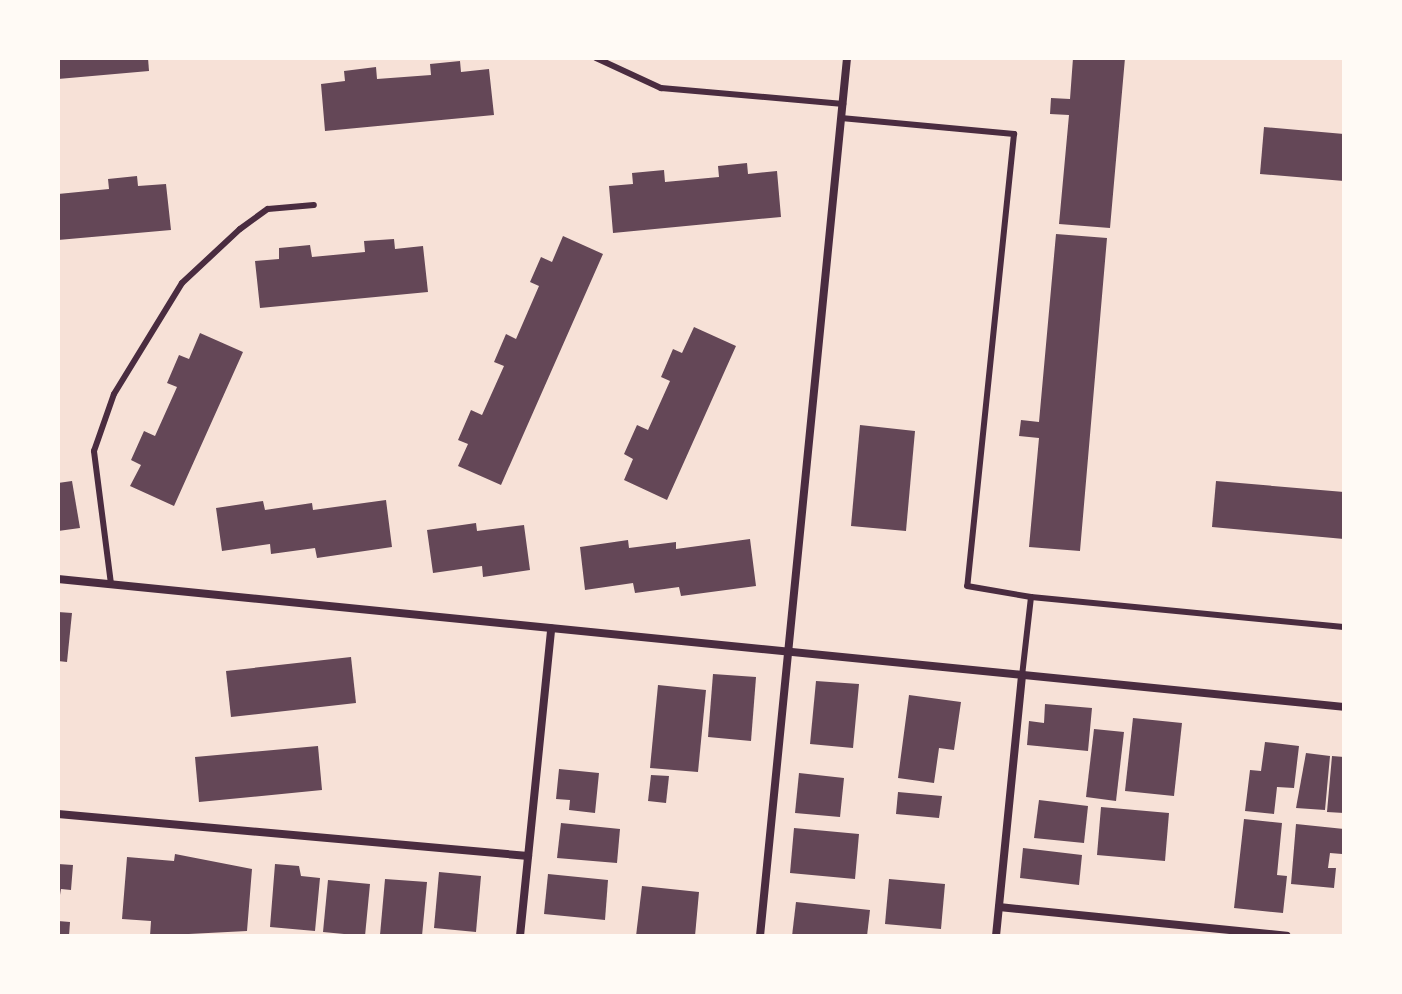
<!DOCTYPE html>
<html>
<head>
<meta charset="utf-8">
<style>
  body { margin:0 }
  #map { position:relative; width:1402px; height:994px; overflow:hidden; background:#f7e1d7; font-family:"Varela Round",sans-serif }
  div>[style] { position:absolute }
  .building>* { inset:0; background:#644757 }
  .service>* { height:6px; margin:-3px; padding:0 3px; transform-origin:3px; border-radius:3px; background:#4a2c40 }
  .minor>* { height:8px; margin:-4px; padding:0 4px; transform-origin:4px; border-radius:4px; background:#4a2c40 }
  span { translate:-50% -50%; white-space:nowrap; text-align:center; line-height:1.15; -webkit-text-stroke:6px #fffaf5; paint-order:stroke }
  .frame { position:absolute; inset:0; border:60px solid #fffaf5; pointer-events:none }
</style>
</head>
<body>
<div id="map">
  <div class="building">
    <i style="clip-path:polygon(58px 58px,148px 58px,149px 71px,58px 79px)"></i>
    <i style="clip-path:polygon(1073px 58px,1125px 58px,1110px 228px,1059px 224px,1069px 115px,1050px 114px,1051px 98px,1070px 99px)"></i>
    <i style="clip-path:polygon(460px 61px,461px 72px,489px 69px,494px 115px,325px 131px,321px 84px,345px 81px,344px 71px,376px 67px,377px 79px,431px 75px,430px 64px)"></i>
    <i style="clip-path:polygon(1264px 127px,1344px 134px,1344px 181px,1260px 174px)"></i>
    <i style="clip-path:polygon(747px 163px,748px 174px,777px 171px,781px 217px,613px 233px,609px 186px,633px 184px,632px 173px,664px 170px,665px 182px,719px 177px,718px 166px)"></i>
    <i style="clip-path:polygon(137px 176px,138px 186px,166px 184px,171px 230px,58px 240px,58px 194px,109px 189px,108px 179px)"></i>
    <i style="clip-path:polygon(1056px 234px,1107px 238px,1080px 551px,1029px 547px,1039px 438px,1019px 436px,1021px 420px,1039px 422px)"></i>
    <i style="clip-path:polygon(563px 236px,603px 254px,501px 485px,458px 466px,468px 444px,458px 440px,471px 410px,482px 415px,504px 366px,494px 362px,506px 334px,516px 339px,539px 286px,530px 282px,541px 257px,552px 262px)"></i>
    <i style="clip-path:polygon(394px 239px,395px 249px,423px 246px,428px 292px,260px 308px,255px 261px,279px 259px,279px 248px,310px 245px,312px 257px,365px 252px,364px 241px)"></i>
    <i style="clip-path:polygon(694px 327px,736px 346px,667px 500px,624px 480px,633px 459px,624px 454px,637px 425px,648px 430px,670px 381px,661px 377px,673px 349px,682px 353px)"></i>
    <i style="clip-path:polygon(200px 333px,243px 352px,174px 506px,130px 486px,141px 465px,131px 460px,144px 431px,155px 436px,177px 387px,167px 383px,179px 355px,189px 359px)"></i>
    <i style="clip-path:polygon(860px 425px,915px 431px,906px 531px,851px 526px)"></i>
    <i style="clip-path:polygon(72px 481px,80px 528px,58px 531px,58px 483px)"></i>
    <i style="clip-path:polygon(1216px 481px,1344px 492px,1344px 539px,1212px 527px)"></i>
    <i style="clip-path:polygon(386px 500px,392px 547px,317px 558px,315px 548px,271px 554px,270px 544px,222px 551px,216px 508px,263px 501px,265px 510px,312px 503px,313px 510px)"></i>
    <i style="clip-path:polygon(476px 523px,477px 531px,524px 525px,530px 570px,483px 577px,482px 566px,433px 573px,427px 530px)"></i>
    <i style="clip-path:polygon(750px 539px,756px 586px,681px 596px,679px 587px,635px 593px,633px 583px,585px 590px,580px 547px,628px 540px,629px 548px,676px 542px,676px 549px)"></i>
    <i style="clip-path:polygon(58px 612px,72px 613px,67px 662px,58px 661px)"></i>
    <i style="clip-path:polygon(351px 657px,356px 703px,231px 717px,226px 671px)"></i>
    <i style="clip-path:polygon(713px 674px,756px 677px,751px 741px,708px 737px)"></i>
    <i style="clip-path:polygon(816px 681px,859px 684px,853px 748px,810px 744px)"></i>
    <i style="clip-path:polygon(658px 685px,706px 690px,698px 772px,650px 768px)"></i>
    <i style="clip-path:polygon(909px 695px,961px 702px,954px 750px,939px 748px,934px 783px,898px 778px)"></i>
    <i style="clip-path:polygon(1045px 704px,1092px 708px,1088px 751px,1027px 745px,1029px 721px,1044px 723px)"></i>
    <i style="clip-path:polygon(1133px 718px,1182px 723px,1174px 796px,1125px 791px)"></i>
    <i style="clip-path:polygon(1094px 729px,1124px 732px,1116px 801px,1086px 797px)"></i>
    <i style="clip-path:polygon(1265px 742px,1299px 746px,1294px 788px,1277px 787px,1274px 814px,1245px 811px,1250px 770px,1261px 771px)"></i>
    <i style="clip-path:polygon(318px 746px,322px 790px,199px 802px,195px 757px)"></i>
    <i style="clip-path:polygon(1306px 753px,1330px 756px,1325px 810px,1296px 808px)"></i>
    <i style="clip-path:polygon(1332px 756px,1344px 757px,1344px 813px,1327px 812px)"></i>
    <i style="clip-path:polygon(559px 769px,599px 773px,595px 813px,569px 810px,570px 800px,556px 799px)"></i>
    <i style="clip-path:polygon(799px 773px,844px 778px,840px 817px,795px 813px)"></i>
    <i style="clip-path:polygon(651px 775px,669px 776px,666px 803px,648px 801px)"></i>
    <i style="clip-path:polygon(898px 792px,942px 796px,939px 818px,896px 814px)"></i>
    <i style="clip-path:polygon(1039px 800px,1088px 806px,1084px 843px,1034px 838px)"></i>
    <i style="clip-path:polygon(1101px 807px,1169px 813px,1165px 861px,1097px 855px)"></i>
    <i style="clip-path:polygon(1244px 819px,1282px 823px,1277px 875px,1287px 876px,1283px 913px,1234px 908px)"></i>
    <i style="clip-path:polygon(561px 823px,620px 829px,617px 863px,557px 858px)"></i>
    <i style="clip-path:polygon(1296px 824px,1344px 829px,1342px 854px,1330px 853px,1328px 868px,1336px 868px,1334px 888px,1291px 884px)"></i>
    <i style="clip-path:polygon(794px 828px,859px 834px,855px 879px,790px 873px)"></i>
    <i style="clip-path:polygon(1023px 848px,1082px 855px,1079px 885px,1020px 878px)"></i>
    <i style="clip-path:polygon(175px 854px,252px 869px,247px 931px,150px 936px,151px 921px,122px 919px,127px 857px,174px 861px)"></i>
    <i style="clip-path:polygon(58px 864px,73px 865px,71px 890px,61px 889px,60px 895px)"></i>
    <i style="clip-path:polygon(275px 864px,299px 866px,301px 876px,320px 878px,315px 931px,270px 927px)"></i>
    <i style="clip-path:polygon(439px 872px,481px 876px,476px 932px,434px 928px)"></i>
    <i style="clip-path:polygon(548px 874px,608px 880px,605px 920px,544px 914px)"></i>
    <i style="clip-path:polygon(385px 879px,427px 882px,422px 936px,380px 935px)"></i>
    <i style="clip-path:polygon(889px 879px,945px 884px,941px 929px,885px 924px)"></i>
    <i style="clip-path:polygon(328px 880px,370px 884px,365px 936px,323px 932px)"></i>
    <i style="clip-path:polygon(642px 886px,699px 892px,695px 936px,636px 936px)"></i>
    <i style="clip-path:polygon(796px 902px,870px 910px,867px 936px,792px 936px)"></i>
    <i style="clip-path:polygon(58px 921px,70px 922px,69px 936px,58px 936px)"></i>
  </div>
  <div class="service">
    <i style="left:596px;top:58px;width:72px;rotate:24.8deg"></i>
    <i style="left:661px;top:88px;width:183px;rotate:5deg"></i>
    <i style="left:841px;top:118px;width:174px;rotate:5.3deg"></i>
    <i style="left:1014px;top:134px;width:454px;rotate:95.9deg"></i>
    <i style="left:967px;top:586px;width:65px;rotate:9.8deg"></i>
    <i style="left:1031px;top:597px;width:80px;rotate:96.5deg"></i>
    <i style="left:111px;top:584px;width:134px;rotate:-97.3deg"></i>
    <i style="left:94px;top:451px;width:60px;rotate:-70.7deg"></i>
    <i style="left:114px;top:394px;width:130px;rotate:-58.5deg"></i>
    <i style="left:182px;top:283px;width:79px;rotate:-43deg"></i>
    <i style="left:240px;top:229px;width:34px;rotate:-36deg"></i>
    <i style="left:268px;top:209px;width:46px;rotate:-5deg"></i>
    <i style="left:1031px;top:597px;width:314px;rotate:5.5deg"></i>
  </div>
  <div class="minor">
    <i style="left:58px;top:579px;width:1292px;rotate:5.68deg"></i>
    <i style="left:58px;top:814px;width:472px;rotate:5.1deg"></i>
    <i style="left:999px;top:907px;width:289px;rotate:5.7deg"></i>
    <i style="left:520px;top:936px;width:309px;rotate:-84.2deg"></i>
    <i style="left:760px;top:936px;width:882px;rotate:-84.34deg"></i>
    <i style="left:996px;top:936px;width:261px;rotate:-84.3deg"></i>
  </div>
  <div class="frame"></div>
</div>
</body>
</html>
